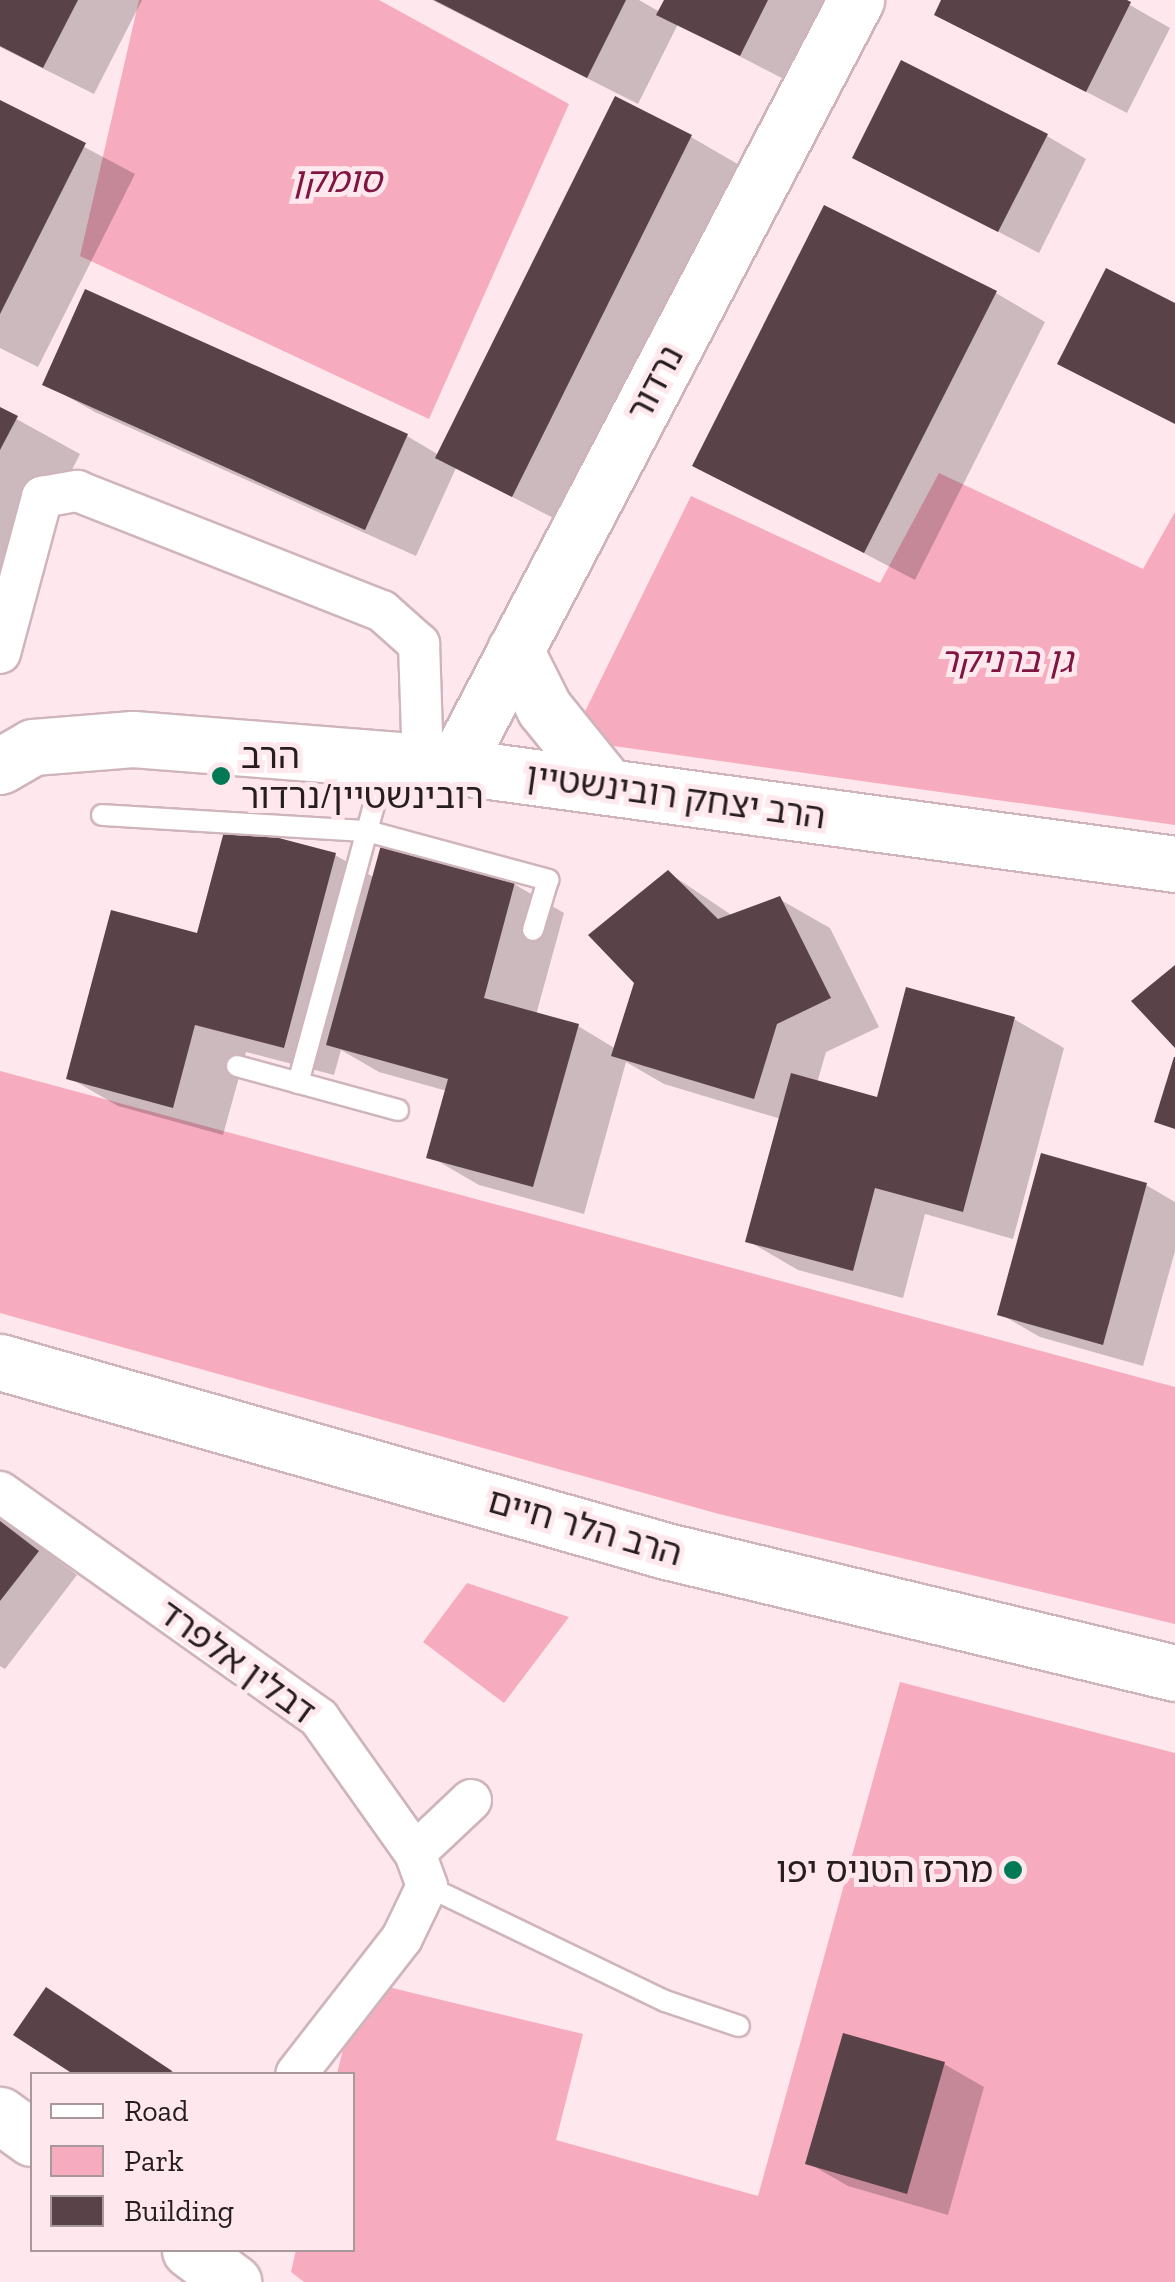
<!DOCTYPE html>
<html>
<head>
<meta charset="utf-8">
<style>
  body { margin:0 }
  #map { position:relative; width:1175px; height:2282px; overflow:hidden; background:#fee8ed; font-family:"Zilla Slab","Noto Sans Hebrew",serif }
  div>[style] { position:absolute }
  .green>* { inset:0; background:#f6abbf }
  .shadow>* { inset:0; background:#0003 }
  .building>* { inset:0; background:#594349 }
  .roads { filter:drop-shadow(2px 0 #cfb5bb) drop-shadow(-2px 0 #cfb5bb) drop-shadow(0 2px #cfb5bb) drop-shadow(0 -2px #cfb5bb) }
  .lane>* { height:20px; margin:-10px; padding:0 10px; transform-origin:10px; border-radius:10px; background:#fff }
  .street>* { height:40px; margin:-20px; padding:0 20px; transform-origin:20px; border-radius:20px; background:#fff }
  .secondary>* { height:55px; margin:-27.5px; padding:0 27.5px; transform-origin:27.5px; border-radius:27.5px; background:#fff }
  .dots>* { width:28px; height:28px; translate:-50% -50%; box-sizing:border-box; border:5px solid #fee8ed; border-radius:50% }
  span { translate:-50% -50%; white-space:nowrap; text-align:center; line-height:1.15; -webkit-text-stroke:10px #fee8ed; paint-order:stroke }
  .park-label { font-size:35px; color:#811542; font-style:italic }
  .street-label { font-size:35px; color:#271d1f }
  .poi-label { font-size:35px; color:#271d1f }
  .left { translate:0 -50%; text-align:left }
  .right { translate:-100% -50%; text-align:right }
  .legend { position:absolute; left:30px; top:2072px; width:325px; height:180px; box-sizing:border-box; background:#fee8ed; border:2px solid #a8979b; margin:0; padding:12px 18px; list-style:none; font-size:30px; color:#271d1f }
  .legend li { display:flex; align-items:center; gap:20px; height:50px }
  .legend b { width:50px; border:2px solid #a8979b }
</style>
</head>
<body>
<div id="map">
  <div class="green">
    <i style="clip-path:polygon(139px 0,379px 0,569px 104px,429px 419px,80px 256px)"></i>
    <i style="clip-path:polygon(939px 473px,1143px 569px,1175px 512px,1175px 825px,571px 740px,691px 496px,880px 583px)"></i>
    <i style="clip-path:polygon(0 1071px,1175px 1387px,1175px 1624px,719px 1514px,0 1313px)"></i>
    <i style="clip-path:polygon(467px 1583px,569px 1617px,504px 1703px,423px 1642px)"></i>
    <i style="clip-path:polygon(900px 1682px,1175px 1753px,1175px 2282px,304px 2282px,291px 2272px,296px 2250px,352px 2250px,352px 2074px,337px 2074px,347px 2033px,384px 1986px,583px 2034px,556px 2140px,758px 2196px)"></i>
  </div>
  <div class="shadow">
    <i style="clip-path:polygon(0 0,142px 0,94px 94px,0 47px)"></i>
    <i style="clip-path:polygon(432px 0,639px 0,660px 12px,666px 0,833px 0,791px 83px,678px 24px,638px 104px)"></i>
    <i style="clip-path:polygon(944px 0,1121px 0,1170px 28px,1127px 113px,937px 14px)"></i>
    <i style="clip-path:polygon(0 102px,135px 174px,38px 367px,0 348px)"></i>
    <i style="clip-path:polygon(1047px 136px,1086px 159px,1039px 253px,855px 157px)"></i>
    <i style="clip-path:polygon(691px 137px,741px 166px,563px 523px,456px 468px,416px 556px,95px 412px,45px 384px,407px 436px,439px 455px)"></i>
    <i style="clip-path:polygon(996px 293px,1045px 322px,915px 580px,696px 465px)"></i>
    <i style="clip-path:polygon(0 410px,80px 454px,0 611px)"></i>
    <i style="clip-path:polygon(335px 855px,375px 878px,514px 884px,564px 913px,536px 1015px,578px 1026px,616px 1049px,669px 873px,733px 916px,779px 899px,830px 928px,879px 1027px,826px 1052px,817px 1083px,878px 1100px,1014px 1019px,1064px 1048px,1013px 1239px,925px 1214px,903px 1298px,798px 1270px,748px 1241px,781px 1119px,664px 1084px,626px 1062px,584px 1214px,479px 1185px,429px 1156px,447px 1091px,379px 1072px,341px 1050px,334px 1075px,246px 1052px,223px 1135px,118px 1106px,68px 1077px,199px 936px)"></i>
    <i style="clip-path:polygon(1043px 1156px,1146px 1185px,1175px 1202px,1175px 1251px,1143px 1366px,1040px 1337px,1000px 1314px)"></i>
    <i style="clip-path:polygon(0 1516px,77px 1575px,5px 1669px,0 1666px)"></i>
    <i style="clip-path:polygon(74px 2007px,177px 2074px,77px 2074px,17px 2035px)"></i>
    <i style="clip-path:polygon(944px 2064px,984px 2087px,948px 2215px,848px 2186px,808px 2163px)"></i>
  </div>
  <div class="building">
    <i style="clip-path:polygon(0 0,78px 0,43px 68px,0 46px)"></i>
    <i style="clip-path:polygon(434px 0,626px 0,587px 78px)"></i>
    <i style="clip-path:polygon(664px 0,768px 0,740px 56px,656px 15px)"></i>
    <i style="clip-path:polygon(941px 0,1127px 0,1131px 2px,1086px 92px,934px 15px)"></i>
    <i style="clip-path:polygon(901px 60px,1048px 134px,998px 232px,852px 158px)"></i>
    <i style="clip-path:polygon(615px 96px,692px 135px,512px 497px,435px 458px)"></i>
    <i style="clip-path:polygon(0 100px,86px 143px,0 314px)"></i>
    <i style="clip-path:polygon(824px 205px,997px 291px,864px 553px,692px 466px)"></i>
    <i style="clip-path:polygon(1106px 268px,1175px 303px,1175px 424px,1057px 364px)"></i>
    <i style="clip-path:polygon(85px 289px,408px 434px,365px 530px,42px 385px)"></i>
    <i style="clip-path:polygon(0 407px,18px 416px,0 450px)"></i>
    <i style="clip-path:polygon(226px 824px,336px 853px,284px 1048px,195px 1025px,173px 1108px,66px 1079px,111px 910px,197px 933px)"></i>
    <i style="clip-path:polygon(381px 845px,515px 882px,484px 998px,579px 1024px,533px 1187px,426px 1158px,448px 1079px,326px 1045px)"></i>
    <i style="clip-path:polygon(668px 870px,718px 919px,780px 896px,831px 998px,777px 1024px,754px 1099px,611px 1056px,634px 983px,588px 935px)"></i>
    <i style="clip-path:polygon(1175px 965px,1175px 1048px,1131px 1001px)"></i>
    <i style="clip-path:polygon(906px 987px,1015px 1017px,963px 1212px,875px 1188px,853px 1271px,745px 1242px,791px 1073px,877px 1097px)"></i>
    <i style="clip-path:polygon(1174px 1057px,1175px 1057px,1175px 1129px,1154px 1122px)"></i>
    <i style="clip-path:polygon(1041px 1153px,1147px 1183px,1103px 1345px,997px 1315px)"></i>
    <i style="clip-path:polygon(0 1521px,39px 1551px,0 1601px)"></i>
    <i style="clip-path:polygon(46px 1987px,172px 2071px,170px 2074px,73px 2074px,13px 2035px)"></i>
    <i style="clip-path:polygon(843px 2033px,945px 2062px,907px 2194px,805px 2164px)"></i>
  </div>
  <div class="roads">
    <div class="lane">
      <i style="left:102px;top:815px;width:265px;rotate:3.5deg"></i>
      <i style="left:367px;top:831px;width:188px;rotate:15.1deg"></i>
      <i style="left:548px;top:880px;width:52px;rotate:106.7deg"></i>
      <i style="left:237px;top:1066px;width:167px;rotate:15.3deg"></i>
      <i style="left:298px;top:1083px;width:334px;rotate:-74.7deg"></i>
      <i style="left:427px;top:1886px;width:264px;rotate:25.8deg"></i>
      <i style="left:665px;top:2001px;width:78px;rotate:18.7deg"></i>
    </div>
    <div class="street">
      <i style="left:0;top:653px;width:162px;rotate:-74.9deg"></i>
      <i style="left:42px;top:497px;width:36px;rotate:-10deg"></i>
      <i style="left:77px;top:491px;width:328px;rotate:21.5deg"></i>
      <i style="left:382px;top:611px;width:50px;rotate:41.7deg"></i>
      <i style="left:419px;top:644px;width:118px;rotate:88.1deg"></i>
      <i style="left:0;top:1492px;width:391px;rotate:35.3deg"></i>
      <i style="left:319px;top:1718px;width:166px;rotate:54.6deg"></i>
      <i style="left:415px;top:1853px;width:35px;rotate:70deg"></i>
      <i style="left:427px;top:1886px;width:58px;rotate:115.7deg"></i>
      <i style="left:402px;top:1938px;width:172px;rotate:127.9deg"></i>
      <i style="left:415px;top:1853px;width:77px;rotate:-43.4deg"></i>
    </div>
    <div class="secondary">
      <i style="left:515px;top:650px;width:65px;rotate:63.4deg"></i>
      <i style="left:544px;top:708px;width:100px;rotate:51.1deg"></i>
      <i style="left:0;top:766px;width:38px;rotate:-30deg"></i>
      <i style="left:33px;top:747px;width:100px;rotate:-4.6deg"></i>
      <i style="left:133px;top:739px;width:291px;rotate:4.5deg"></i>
      <i style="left:423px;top:762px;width:759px;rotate:7.72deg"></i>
      <i style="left:455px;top:766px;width:865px;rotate:-62.37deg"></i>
      <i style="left:0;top:1362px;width:692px;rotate:15.84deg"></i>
      <i style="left:666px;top:1551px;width:523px;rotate:13.48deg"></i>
      <i style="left:0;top:2115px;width:39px;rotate:36deg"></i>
      <i style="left:190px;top:2250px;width:54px;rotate:36.7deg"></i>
    </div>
  </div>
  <div class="dots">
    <i style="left:221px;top:776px;background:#037955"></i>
    <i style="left:1013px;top:1870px;background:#037955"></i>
  </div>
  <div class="park-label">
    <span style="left:337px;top:180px">סומקן</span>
    <span style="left:1006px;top:660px">גן ברניקר</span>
  </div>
  <div class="street-label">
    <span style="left:655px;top:383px;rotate:-62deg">נרדור</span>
    <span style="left:676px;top:796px;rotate:8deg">הרב יצחק רובינשטיין</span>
    <span style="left:585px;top:1527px;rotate:16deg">הרב הלר חיים</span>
    <span style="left:237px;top:1662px;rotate:36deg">דבלין אלפרד</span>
  </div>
  <div class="poi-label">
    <span class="left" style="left:241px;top:776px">הרב<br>רובינשטיין/נרדור</span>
    <span class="right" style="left:993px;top:1870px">מרכז הטניס יפו</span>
  </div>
  <ul class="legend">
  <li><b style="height:12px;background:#fff"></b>Road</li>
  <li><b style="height:28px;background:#f6abbf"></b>Park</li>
  <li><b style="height:28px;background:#594349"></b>Building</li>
  </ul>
</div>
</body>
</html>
